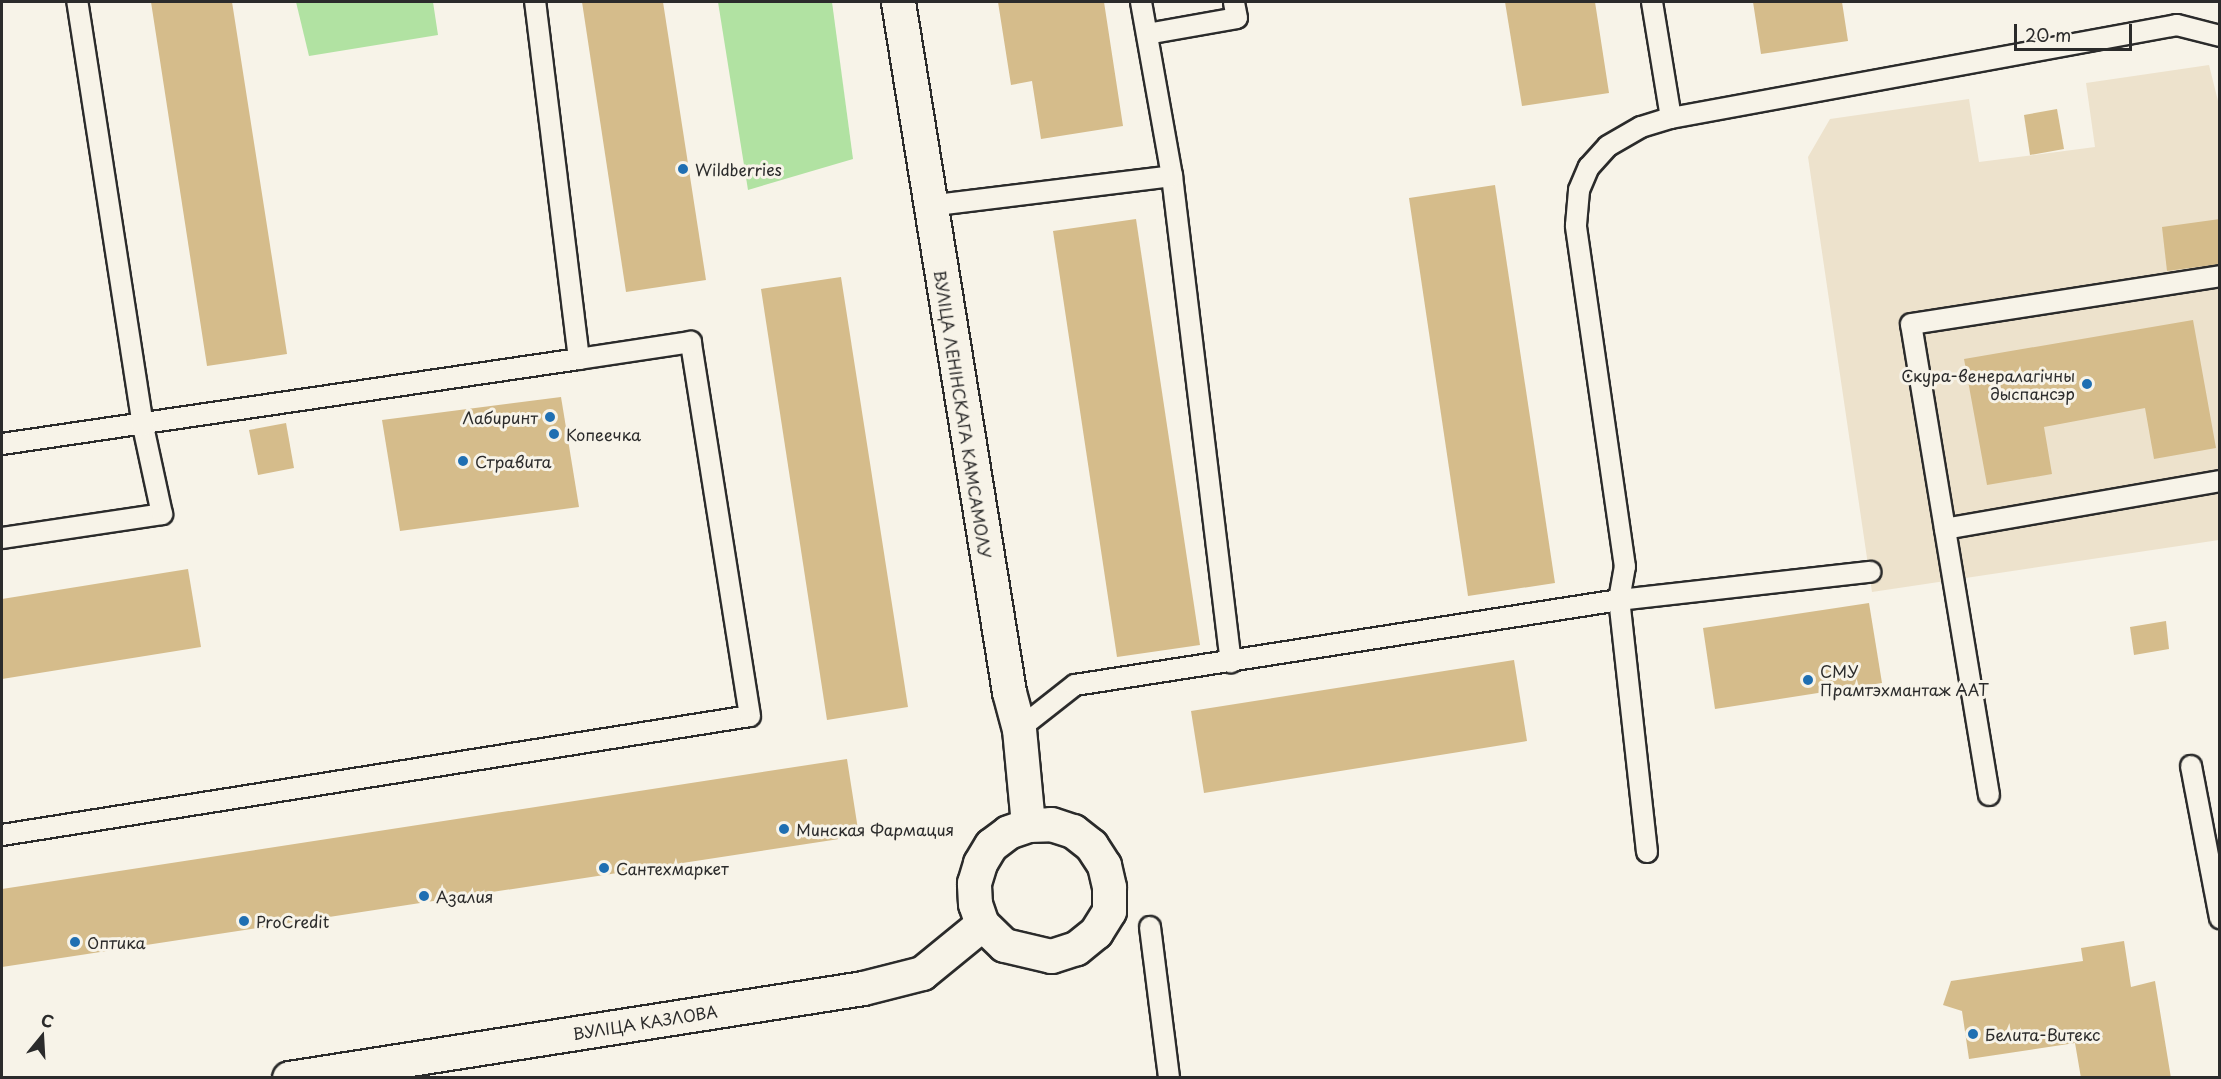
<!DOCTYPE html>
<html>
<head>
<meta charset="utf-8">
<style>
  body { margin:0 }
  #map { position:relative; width:2221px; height:1079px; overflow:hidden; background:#f7f3e8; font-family:"Playpen Sans",sans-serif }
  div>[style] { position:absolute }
  .built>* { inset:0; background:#ede2cc }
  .green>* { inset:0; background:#b1e2a2 }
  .building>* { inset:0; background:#d5bc8b }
  .roads { filter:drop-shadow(2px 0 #2b2b2b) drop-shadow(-2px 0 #2b2b2b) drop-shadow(0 2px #2b2b2b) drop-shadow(0 -2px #2b2b2b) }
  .lane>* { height:20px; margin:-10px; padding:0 10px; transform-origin:10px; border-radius:10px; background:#f7f3e8 }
  .secondary>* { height:33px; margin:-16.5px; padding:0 16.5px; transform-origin:16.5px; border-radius:16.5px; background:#f7f3e8 }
  .dots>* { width:16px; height:16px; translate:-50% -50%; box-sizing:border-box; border:3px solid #f7f3e8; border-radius:50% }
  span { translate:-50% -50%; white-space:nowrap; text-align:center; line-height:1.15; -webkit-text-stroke:6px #f7f3e8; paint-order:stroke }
  .poi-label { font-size:16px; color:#2b2b2b }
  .left { translate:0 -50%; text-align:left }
  .right { translate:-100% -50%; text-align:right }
  .street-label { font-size:16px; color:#2b2b2b }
  .frame { position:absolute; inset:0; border:3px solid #2b2b2b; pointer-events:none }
  .north { position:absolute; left:12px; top:1007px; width:60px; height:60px; -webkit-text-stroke:4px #f7f3e8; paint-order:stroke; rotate:18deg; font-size:16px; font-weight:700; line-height:24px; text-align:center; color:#2b2b2b }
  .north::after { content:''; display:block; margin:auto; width:21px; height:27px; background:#2b2b2b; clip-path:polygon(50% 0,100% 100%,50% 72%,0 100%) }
  .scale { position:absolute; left:2014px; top:24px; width:118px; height:27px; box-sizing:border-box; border:3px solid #2b2b2b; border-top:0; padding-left:8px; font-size:18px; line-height:21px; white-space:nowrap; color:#2b2b2b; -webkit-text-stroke:4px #f7f3e8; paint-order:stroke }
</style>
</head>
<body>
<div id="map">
  <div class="built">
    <i style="clip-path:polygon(2209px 65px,2220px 109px,2219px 540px,1872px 592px,1808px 157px,1830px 119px,1969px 99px,1979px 162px,2095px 147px,2086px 83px)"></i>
  </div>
  <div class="green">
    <i style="clip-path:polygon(296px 2px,433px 2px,438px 35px,309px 56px)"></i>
    <i style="clip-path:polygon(718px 2px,832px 2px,853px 159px,748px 190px)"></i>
  </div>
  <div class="building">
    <i style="clip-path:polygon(151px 2px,232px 2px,287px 354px,207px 366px)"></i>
    <i style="clip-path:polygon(582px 2px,663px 2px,706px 280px,626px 292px)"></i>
    <i style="clip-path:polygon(998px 2px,1104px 2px,1123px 126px,1041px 139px,1032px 81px,1011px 85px)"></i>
    <i style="clip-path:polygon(1505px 2px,1595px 2px,1609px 93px,1522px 106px)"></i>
    <i style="clip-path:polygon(1753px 2px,1842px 2px,1848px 41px,1761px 54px)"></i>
    <i style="clip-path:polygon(2057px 109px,2064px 149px,2030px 155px,2024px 115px)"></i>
    <i style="clip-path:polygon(1495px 185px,1555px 583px,1468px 596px,1409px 198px)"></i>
    <i style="clip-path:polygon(1136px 219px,1200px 645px,1117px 657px,1053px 231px)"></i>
    <i style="clip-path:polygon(2220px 219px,2220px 264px,2167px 271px,2162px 227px)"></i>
    <i style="clip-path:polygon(841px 277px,908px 707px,827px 720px,761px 289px)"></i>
    <i style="clip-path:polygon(2193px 320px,2216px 448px,2154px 459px,2145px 408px,2044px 427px,2052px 474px,1987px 485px,1964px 359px)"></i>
    <i style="clip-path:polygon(561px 397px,579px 507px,400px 531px,382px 420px)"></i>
    <i style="clip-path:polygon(286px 423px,294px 468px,258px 475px,249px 430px)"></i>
    <i style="clip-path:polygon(188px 569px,201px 647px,2px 679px,2px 599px)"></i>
    <i style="clip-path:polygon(1869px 603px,1882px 683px,1715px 709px,1703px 628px)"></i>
    <i style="clip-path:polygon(2166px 621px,2169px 649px,2134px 655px,2130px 627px)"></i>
    <i style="clip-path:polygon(1514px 660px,1527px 741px,1204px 793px,1191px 711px)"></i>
    <i style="clip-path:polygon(847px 759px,859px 836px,2px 967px,2px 889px)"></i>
    <i style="clip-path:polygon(2124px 941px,2131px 987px,2155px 981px,2171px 1078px,2081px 1078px,2075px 1043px,1969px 1059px,1962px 1011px,1943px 1005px,1951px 981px,2083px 961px,2081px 948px)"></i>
  </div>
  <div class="roads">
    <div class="lane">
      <i style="left:1141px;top:2px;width:177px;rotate:79.9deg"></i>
      <i style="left:1172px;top:176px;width:490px;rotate:83.1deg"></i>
      <i style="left:1147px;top:34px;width:91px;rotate:-10.1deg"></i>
      <i style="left:1237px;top:18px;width:16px;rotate:-101deg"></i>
      <i style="left:1671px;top:118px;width:514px;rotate:-10.41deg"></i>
      <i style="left:2177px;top:25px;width:44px;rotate:14.3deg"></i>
      <i style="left:928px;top:206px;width:246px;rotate:-7deg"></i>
      <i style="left:2px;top:444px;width:583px;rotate:-8.38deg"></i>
      <i style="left:1945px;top:529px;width:279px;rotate:-9.9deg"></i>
      <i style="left:2px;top:538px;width:162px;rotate:-8.5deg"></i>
      <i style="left:162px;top:514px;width:90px;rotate:-102.2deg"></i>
      <i style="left:143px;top:426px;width:429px;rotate:-98.8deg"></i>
      <i style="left:1019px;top:729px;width:71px;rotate:-38.2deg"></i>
      <i style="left:1075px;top:685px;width:551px;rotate:-8.88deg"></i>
      <i style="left:1619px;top:600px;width:253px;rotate:-6.4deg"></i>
      <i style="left:2191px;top:766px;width:155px;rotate:79.2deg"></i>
      <i style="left:1989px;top:795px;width:477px;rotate:-99.4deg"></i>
      <i style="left:1911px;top:324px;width:313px;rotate:-8.8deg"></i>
      <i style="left:2px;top:835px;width:757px;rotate:-9.04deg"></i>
      <i style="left:750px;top:716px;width:379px;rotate:-99deg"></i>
      <i style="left:691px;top:342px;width:113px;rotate:171.4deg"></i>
      <i style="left:579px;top:359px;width:360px;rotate:-97deg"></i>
      <i style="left:1647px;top:852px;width:254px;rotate:-96.3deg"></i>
      <i style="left:1619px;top:600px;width:34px;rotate:-80deg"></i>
      <i style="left:1625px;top:567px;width:345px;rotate:-98.2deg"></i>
      <i style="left:1576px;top:225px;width:35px;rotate:-85deg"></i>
      <i style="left:1579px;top:190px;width:25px;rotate:-67deg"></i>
      <i style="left:1589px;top:167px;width:28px;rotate:-48deg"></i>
      <i style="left:1608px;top:146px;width:38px;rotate:-30deg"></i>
      <i style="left:1641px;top:127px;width:31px;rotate:-17deg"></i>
      <i style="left:1671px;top:118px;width:118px;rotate:-99.3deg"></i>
      <i style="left:1150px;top:927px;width:152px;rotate:82.8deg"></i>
    </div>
    <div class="secondary">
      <i style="left:898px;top:2px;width:699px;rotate:80.86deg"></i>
      <i style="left:1009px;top:692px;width:38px;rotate:75deg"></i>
      <i style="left:1019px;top:729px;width:96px;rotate:84.6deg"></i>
      <i style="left:1051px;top:824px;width:23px;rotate:18deg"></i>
      <i style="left:1073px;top:831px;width:23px;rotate:38deg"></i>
      <i style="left:1091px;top:845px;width:24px;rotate:57deg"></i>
      <i style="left:1104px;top:865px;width:23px;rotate:77deg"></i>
      <i style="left:1109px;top:887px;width:24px;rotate:90deg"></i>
      <i style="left:1109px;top:911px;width:25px;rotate:122deg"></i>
      <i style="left:1096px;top:932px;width:26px;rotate:141deg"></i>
      <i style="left:1076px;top:948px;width:26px;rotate:162deg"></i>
      <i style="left:1051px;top:956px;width:48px;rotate:-166.8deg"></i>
      <i style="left:1004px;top:945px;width:30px;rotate:-136deg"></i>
      <i style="left:982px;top:924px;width:21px;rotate:-109deg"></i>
      <i style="left:975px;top:904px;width:21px;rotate:-93deg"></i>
      <i style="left:974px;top:883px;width:21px;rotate:-73deg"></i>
      <i style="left:980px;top:863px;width:21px;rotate:-59deg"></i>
      <i style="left:991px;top:845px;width:21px;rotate:-37deg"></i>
      <i style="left:1008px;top:832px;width:21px;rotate:-19deg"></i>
      <i style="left:1028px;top:825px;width:23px;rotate:-2deg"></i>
      <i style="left:289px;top:1078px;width:581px;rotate:-8.91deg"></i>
      <i style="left:863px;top:988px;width:61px;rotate:-14.3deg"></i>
      <i style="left:922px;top:973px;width:77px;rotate:-39.2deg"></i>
    </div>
  </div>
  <div class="dots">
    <i style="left:683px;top:169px;background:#1f6fb2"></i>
    <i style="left:2087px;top:384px;background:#1f6fb2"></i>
    <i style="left:550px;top:417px;background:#1f6fb2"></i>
    <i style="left:554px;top:434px;background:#1f6fb2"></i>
    <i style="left:463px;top:461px;background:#1f6fb2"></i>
    <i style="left:1808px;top:680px;background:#1f6fb2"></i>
    <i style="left:784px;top:829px;background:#1f6fb2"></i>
    <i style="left:604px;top:868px;background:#1f6fb2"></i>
    <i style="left:424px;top:896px;background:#1f6fb2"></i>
    <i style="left:244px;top:921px;background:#1f6fb2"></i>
    <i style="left:75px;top:942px;background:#1f6fb2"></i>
    <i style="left:1973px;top:1034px;background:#1f6fb2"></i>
  </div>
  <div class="poi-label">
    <span class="left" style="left:695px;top:169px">Wildberries</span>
    <span class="right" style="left:2075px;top:384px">Скура-венералагічны<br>дыспансэр</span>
    <span class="right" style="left:538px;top:417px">Лабиринт</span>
    <span class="left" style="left:566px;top:434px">Копеечка</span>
    <span class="left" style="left:475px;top:461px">Стравита</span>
    <span class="left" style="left:1820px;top:680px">СМУ<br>Прамтэхмантаж ААТ</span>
    <span class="left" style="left:796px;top:829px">Минская Фармация</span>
    <span class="left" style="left:616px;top:868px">Сантехмаркет</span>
    <span class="left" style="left:436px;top:896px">Азалия</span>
    <span class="left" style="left:256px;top:921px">ProCredit</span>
    <span class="left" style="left:87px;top:942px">Оптика</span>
    <span class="left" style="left:1985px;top:1034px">Белита-Витекс</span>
  </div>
  <div class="street-label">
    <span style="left:963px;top:414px;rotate:81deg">ВУЛІЦА ЛЕНІНСКАГА КАМСАМОЛУ</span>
    <span style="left:645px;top:1022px;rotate:-9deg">ВУЛІЦА КАЗЛОВА</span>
  </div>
  <div class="frame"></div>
  <div class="north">С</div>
  <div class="scale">20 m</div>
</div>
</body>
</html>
